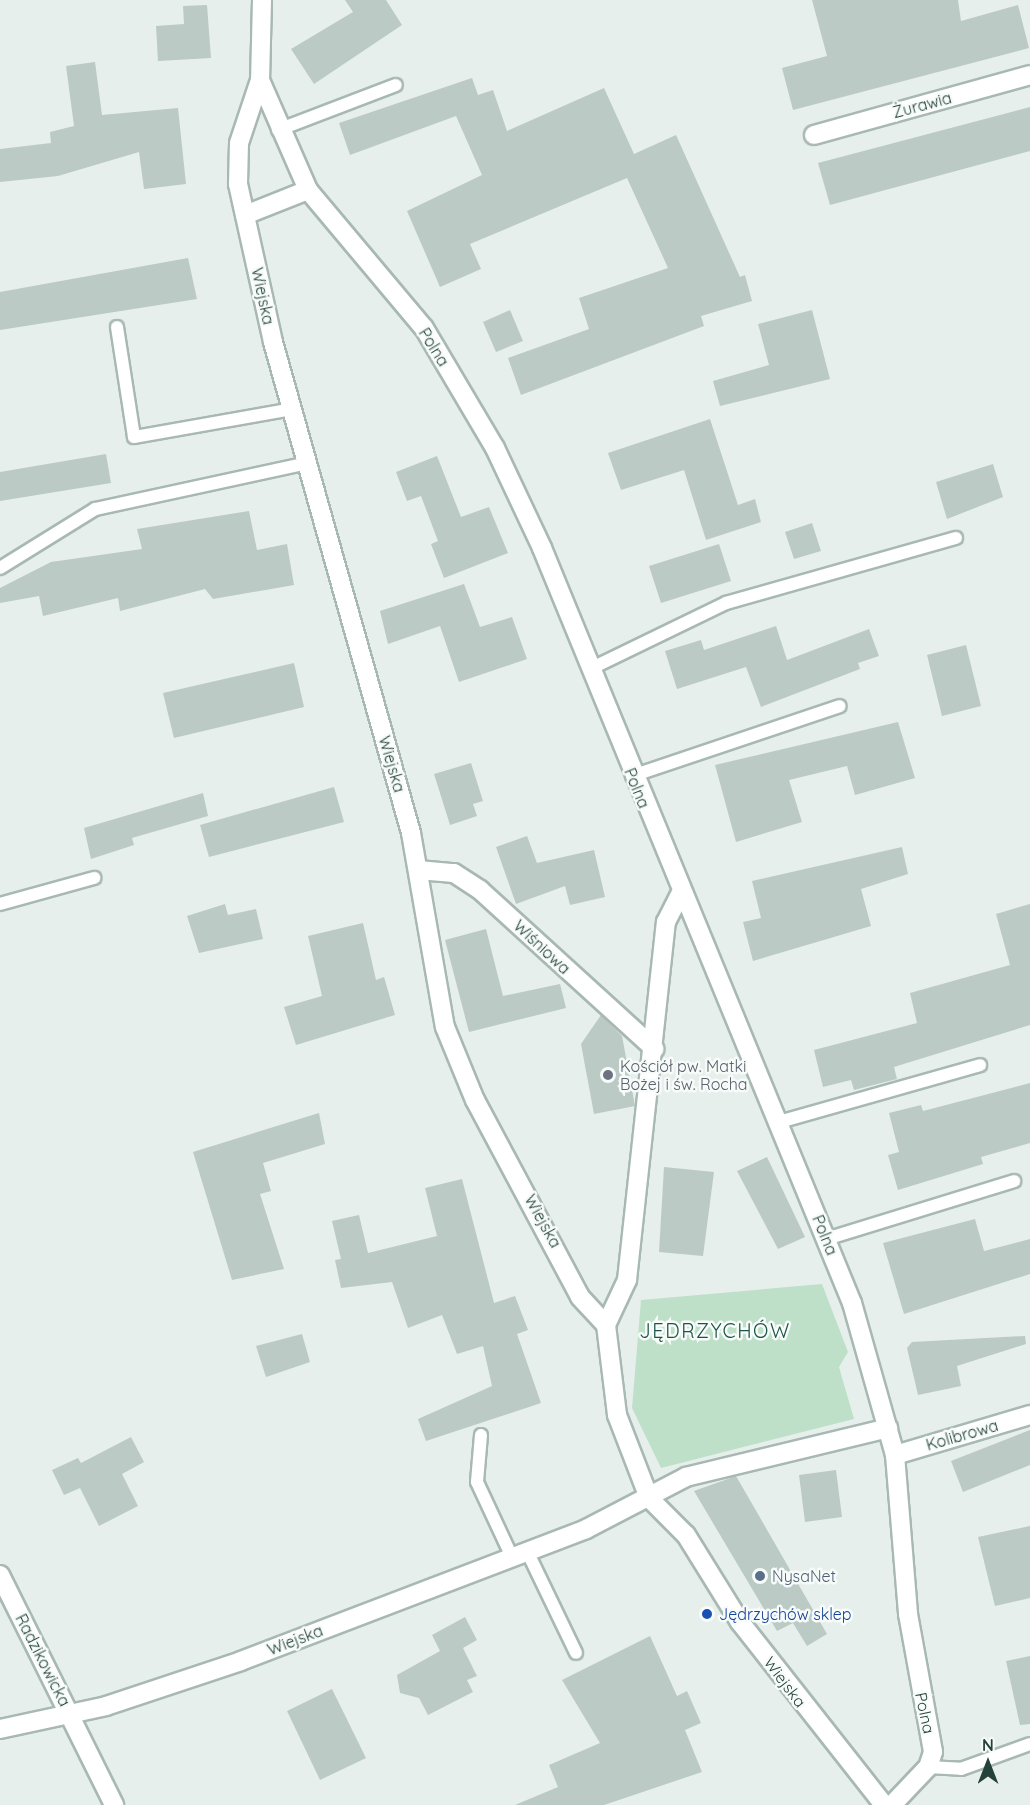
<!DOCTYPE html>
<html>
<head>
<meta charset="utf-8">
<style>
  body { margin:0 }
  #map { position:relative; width:1030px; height:1805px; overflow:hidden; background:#e6efeb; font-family:Quicksand,sans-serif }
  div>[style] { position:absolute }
  .green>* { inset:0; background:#bfe0c8 }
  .building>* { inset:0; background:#bbcac4 }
  .roads { filter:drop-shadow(2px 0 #a8b8b2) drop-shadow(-2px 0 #a8b8b2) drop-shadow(0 2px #a8b8b2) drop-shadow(0 -2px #a8b8b2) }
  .lane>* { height:12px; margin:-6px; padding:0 6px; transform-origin:6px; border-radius:6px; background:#fff }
  .street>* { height:18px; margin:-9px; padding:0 9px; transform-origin:9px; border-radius:9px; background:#fff }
  .secondary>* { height:18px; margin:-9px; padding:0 9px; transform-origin:9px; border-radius:9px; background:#fff }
  .dots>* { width:16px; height:16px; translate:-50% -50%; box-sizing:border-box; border:3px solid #f7fbf9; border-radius:50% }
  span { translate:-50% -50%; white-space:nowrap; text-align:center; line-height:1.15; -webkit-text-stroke:5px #f7fbf9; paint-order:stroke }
  .street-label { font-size:16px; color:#24423a }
  .worship-label { font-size:16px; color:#5b616d }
  .left { translate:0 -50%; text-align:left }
  .service-label { font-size:16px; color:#4e5e75 }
  .transit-label { font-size:16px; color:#164399 }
  .quarter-label { font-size:20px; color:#1f5548; letter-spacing:1.5px }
  .north { position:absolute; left:958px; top:1733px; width:60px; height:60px; -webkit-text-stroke:4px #f7fbf9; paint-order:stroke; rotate:0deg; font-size:16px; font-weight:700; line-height:24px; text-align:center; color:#24423a }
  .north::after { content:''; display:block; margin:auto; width:21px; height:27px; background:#24423a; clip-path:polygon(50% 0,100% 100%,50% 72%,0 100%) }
</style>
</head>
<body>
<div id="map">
  <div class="green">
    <i style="clip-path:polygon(822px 1284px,848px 1352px,839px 1367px,854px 1419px,661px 1468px,632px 1408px,641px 1300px)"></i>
  </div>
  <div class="building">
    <i style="clip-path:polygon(345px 0,386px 0,402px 25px,314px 84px,291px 49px,353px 12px)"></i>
    <i style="clip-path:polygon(812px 0,958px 0,961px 21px,1018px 5px,1029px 48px,793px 110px,782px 68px,827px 56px)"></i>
    <i style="clip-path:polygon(207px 5px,211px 58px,158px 61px,156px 26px,184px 24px,183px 6px)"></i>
    <i style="clip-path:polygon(95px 62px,102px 115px,178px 108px,186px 184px,144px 189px,139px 152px,58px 176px,0 182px,0 149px,51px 143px,50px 132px,74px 126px,66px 66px)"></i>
    <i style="clip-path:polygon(472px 78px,478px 95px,493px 90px,507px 131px,604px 88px,634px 154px,676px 135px,740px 277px,745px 275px,752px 301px,701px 316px,704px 326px,521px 395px,508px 358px,589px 329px,579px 298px,668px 268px,627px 178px,470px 244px,481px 269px,440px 287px,407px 211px,482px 175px,456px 116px,350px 155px,339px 123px)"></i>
    <i style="clip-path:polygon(1030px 107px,1030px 151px,830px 205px,818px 163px)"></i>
    <i style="clip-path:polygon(188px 258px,197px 299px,0 330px,0 292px)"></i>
    <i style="clip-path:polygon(510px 310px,523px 341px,496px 352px,483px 322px)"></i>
    <i style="clip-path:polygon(812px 310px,830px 379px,720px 406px,713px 381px,769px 365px,758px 324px)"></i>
    <i style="clip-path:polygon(710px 419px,738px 505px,755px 499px,761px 522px,706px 540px,684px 470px,621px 490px,608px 453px)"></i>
    <i style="clip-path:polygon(106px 454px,111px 483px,0 501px,0 472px)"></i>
    <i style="clip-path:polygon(437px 456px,461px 517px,489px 507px,508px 553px,444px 578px,431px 544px,438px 541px,421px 496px,407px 501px,396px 472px)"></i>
    <i style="clip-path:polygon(993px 464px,1003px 497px,947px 519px,936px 482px)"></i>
    <i style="clip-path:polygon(249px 511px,257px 550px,287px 544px,294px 585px,213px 599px,205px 589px,120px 611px,118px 598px,43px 616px,39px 596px,0 603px,0 588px,51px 562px,142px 549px,137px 529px)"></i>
    <i style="clip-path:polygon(812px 523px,821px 551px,794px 559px,785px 532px)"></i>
    <i style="clip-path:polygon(719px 544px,731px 581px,661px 603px,649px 566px)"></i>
    <i style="clip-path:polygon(464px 584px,480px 627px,512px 617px,527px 659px,459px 682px,440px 626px,388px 644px,380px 611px)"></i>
    <i style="clip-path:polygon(776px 626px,787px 660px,869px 629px,879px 656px,858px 663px,860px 669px,761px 707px,746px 667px,677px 689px,665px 651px,701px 640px,704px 650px)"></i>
    <i style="clip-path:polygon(966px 645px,981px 706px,942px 716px,927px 655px)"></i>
    <i style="clip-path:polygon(294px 663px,304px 707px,174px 738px,163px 693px)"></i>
    <i style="clip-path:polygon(898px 722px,915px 778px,855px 795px,847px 766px,789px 780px,802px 822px,736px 842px,715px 765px)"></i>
    <i style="clip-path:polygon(471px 763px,483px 801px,473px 804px,477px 816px,450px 825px,434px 774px)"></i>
    <i style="clip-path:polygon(334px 787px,344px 822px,209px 857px,200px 825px)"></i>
    <i style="clip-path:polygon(203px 793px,208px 816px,132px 838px,134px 845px,91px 859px,84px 828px)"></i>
    <i style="clip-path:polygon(527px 836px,537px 863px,594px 850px,605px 897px,570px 905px,565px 886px,516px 904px,496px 847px)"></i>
    <i style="clip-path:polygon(902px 847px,908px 874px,861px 889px,871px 926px,753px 961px,743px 922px,761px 918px,752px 881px)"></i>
    <i style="clip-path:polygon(225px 904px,228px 915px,256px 909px,263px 939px,199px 953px,187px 916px)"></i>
    <i style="clip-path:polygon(1030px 904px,1030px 1025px,894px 1067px,897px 1079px,854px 1090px,851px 1080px,823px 1087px,814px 1050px,917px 1023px,910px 993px,1010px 965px,996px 914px)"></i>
    <i style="clip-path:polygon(363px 923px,376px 980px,384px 977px,395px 1015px,296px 1045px,284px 1007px,322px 996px,308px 936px)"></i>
    <i style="clip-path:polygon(486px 929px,503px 996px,560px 984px,566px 1008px,469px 1032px,445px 940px)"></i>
    <i style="clip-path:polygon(601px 1015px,622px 1036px,635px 1106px,594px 1114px,581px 1044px)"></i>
    <i style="clip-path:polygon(1030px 1083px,1030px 1143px,981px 1157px,983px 1164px,898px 1190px,888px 1155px,899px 1152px,889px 1113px,921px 1105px,923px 1111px)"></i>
    <i style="clip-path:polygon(319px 1113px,325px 1144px,263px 1163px,271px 1191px,260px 1194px,284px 1269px,232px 1280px,193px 1152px)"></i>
    <i style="clip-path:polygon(767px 1157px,805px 1237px,778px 1249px,737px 1171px)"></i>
    <i style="clip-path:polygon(664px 1167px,714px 1172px,703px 1256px,659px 1252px)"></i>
    <i style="clip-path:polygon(462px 1179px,494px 1303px,515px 1296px,528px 1330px,517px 1334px,541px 1403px,426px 1441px,418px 1419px,492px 1386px,483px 1346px,457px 1354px,442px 1315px,408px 1328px,392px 1282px,341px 1288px,335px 1260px,341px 1259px,332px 1221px,359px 1215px,368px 1253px,437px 1236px,425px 1188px)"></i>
    <i style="clip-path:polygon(975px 1219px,984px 1251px,1030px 1239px,1030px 1274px,904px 1314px,883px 1243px)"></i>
    <i style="clip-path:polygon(302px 1334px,310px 1362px,266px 1377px,256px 1346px)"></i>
    <i style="clip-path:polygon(1025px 1336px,1026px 1344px,957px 1366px,961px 1386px,918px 1395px,907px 1348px,912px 1342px)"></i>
    <i style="clip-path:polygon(1030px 1430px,1030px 1465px,963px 1492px,951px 1461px)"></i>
    <i style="clip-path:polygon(131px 1437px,144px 1462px,122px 1474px,138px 1506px,99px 1526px,80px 1488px,64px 1495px,52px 1470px,78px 1458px,81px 1463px)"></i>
    <i style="clip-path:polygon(836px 1470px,842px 1517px,805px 1522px,799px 1475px)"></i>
    <i style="clip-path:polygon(736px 1476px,827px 1634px,807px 1646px,793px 1623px,777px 1631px,694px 1491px)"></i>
    <i style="clip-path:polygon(1030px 1526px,1030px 1598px,995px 1606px,978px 1537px)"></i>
    <i style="clip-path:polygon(465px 1617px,477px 1640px,463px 1648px,477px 1676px,467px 1680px,473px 1692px,428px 1715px,419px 1698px,400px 1693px,397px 1675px,440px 1651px,432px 1635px)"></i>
    <i style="clip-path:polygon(650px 1636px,677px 1696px,687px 1691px,701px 1723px,685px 1730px,702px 1772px,604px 1805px,515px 1805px,558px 1787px,549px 1765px,600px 1743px,562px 1680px)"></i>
    <i style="clip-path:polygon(1030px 1656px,1030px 1724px,1020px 1725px,1006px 1661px)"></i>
    <i style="clip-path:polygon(332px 1689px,366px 1758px,320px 1780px,287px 1711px)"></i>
  </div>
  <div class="roads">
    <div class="lane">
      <i style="left:278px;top:130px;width:126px;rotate:-20.9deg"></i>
      <i style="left:117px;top:327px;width:111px;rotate:81.2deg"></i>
      <i style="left:134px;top:437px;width:160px;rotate:-10deg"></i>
      <i style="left:0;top:568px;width:112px;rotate:-31.8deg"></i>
      <i style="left:95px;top:509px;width:217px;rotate:-12.2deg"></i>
      <i style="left:592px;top:668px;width:149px;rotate:-25.9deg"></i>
      <i style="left:726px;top:603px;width:239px;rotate:-15.8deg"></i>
      <i style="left:632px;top:776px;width:219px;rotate:-18.6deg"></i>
      <i style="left:0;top:904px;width:98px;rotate:-15.5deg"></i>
      <i style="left:779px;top:1122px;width:209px;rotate:-15.8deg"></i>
      <i style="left:826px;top:1239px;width:197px;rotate:-17.1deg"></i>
      <i style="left:481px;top:1435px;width:47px;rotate:94.9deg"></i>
      <i style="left:477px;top:1482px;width:83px;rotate:65deg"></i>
      <i style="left:527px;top:1551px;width:113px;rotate:64.3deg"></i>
      <i style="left:928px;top:1767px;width:33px;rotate:3deg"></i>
      <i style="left:961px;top:1769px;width:73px;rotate:-19.9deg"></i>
    </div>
    <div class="street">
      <i style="left:262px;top:0;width:80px;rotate:91.4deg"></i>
      <i style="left:260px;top:80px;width:66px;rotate:108.4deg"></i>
      <i style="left:239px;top:143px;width:41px;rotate:91.4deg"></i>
      <i style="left:238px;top:184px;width:162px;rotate:77.5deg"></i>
      <i style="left:273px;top:342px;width:510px;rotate:74.3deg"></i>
      <i style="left:411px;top:833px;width:197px;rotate:80.1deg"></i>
      <i style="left:445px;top:1027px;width:79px;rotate:67.7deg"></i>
      <i style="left:475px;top:1100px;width:223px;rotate:61.9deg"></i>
      <i style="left:580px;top:1297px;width:38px;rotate:47deg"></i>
      <i style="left:606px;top:1325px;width:91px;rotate:83deg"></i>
      <i style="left:617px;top:1415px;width:89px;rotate:68.9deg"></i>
      <i style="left:649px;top:1498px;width:52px;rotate:45deg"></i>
      <i style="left:686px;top:1535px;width:102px;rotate:58.2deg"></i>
      <i style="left:740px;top:1622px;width:233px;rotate:51.8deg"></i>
      <i style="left:260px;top:80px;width:120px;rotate:66.4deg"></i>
      <i style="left:308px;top:190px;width:180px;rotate:50deg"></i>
      <i style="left:424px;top:328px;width:139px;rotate:59.4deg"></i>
      <i style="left:495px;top:448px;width:110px;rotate:64.8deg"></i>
      <i style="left:542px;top:548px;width:816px;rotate:67.68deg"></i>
      <i style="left:852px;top:1303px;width:158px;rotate:74.2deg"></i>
      <i style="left:895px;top:1455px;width:160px;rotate:85.3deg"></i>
      <i style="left:908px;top:1614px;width:140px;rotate:79.7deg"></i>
      <i style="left:933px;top:1752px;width:16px;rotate:108deg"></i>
      <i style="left:928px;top:1767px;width:52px;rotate:133.5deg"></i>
      <i style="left:814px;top:135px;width:224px;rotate:-15.5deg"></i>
      <i style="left:245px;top:215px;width:68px;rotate:-21.6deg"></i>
      <i style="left:418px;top:870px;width:36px;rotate:5deg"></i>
      <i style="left:454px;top:873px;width:31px;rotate:33deg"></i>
      <i style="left:480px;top:890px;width:236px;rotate:42.3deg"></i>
      <i style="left:606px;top:1325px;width:50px;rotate:-65deg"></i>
      <i style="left:627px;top:1280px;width:360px;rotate:-83.8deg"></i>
      <i style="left:666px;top:922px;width:31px;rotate:-63deg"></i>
      <i style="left:895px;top:1455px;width:141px;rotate:-16.5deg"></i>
      <i style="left:0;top:1729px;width:108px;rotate:-12.2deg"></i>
      <i style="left:106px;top:1706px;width:142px;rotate:-18.4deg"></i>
      <i style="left:241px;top:1661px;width:369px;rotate:-20.9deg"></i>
      <i style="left:586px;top:1529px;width:113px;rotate:-27.5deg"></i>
      <i style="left:686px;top:1477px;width:208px;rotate:-13.6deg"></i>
    </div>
    <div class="secondary">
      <i style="left:0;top:1575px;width:257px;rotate:63.6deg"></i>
    </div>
  </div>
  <div class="dots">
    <i style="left:608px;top:1075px;background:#6b7280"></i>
    <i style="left:760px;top:1576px;background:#5c6f8a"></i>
    <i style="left:707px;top:1614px;background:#1a4fb4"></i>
  </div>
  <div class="street-label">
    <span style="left:922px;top:105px;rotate:-15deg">Żurawia</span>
    <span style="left:263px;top:296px;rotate:78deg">Wiejska</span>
    <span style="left:434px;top:347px;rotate:58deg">Polna</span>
    <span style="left:392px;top:764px;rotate:74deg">Wiejska</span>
    <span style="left:637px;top:788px;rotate:68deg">Polna</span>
    <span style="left:542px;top:947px;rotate:43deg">Wiśniowa</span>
    <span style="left:543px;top:1221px;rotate:61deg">Wiejska</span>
    <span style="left:825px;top:1235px;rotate:68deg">Polna</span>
    <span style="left:962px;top:1435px;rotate:-16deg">Kolibrowa</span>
    <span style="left:295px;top:1640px;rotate:-21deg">Wiejska</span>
    <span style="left:43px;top:1660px;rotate:63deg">Radzikowicka</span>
    <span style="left:785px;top:1682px;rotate:53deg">Wiejska</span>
    <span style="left:925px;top:1713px;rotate:78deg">Polna</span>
  </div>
  <div class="worship-label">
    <span class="left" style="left:620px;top:1075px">Kościół pw. Matki<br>Bożej i św. Rocha</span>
  </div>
  <div class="service-label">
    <span class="left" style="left:772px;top:1576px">NysaNet</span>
  </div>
  <div class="transit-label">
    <span class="left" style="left:719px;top:1614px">Jędrzychów sklep</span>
  </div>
  <div class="quarter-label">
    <span style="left:715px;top:1330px">JĘDRZYCHÓW</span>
  </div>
  <div class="north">N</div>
</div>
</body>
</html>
